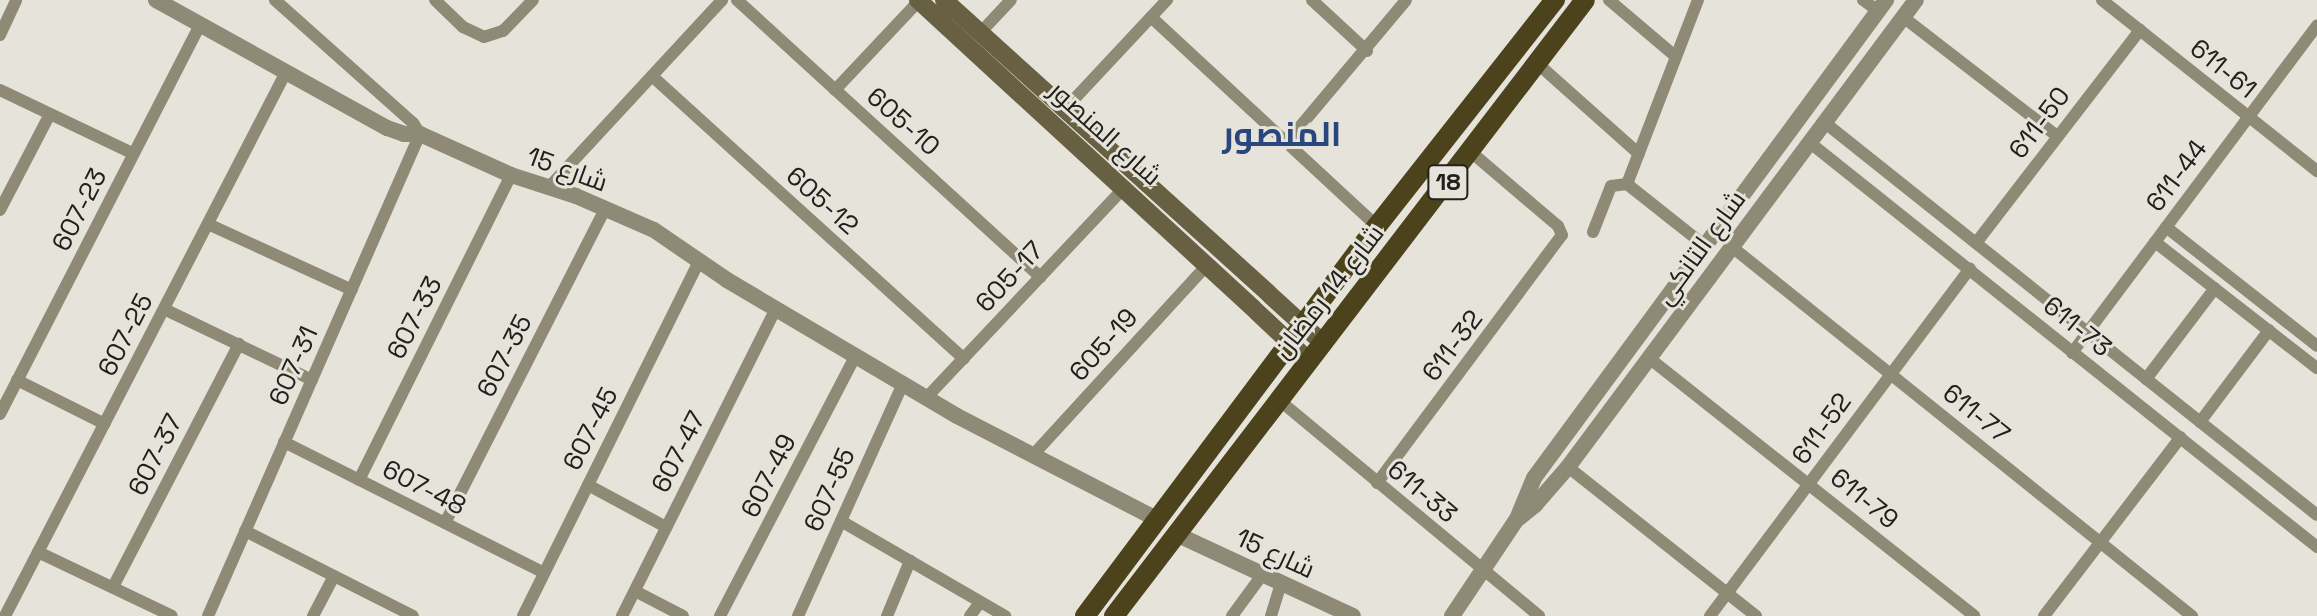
<!DOCTYPE html>
<html>
<head>
<meta charset="utf-8">
<style>
  body { margin:0 }
  #map { position:relative; width:2317px; height:616px; overflow:hidden; background:#e5e3da; font-family:"Space Grotesk",Cairo,sans-serif }
  div>[style] { position:absolute }
  .minor>* { height:12px; margin:-6px; padding:0 6px; transform-origin:6px; border-radius:6px; background:#8f8a75 }
  .tertiary>* { height:16px; margin:-8px; padding:0 8px; transform-origin:8px; border-radius:8px; background:#8f8a75 }
  .secondary>* { height:18px; margin:-9px; padding:0 9px; transform-origin:9px; border-radius:9px; background:#686042 }
  .primary>* { height:20px; margin:-10px; padding:0 10px; transform-origin:10px; border-radius:10px; background:#4c421c }
  span { translate:-50% -50%; white-space:nowrap; text-align:center; line-height:1.15; -webkit-text-stroke:6px #e5e3da; paint-order:stroke }
  .shield-label span { padding:2px 6px; background:#e5e3da; border:2px solid; border-radius:6px; -webkit-text-stroke-width:0 }
  .shield-label { font-size:24px; color:#21201d; font-weight:700 }
  .street-label { font-size:26px; color:#21201d }
  .district-label { font-size:34px; color:#29477e; font-weight:700 }
</style>
</head>
<body>
<div id="map">
  <div class="minor">
    <i style="left:435px;top:0;width:39px;rotate:44deg"></i>
    <i style="left:463px;top:27px;width:23px;rotate:25deg"></i>
    <i style="left:484px;top:37px;width:20px;rotate:-18deg"></i>
    <i style="left:503px;top:31px;width:43px;rotate:-45.9deg"></i>
    <i style="left:737px;top:0;width:411px;rotate:42.4deg"></i>
    <i style="left:1312px;top:0;width:75px;rotate:42.8deg"></i>
    <i style="left:1609px;top:0;width:87px;rotate:40.3deg"></i>
    <i style="left:1863px;top:0;width:19px;rotate:36deg"></i>
    <i style="left:2102px;top:0;width:275px;rotate:38.5deg"></i>
    <i style="left:1151px;top:17px;width:308px;rotate:42.8deg"></i>
    <i style="left:1903px;top:17px;width:195px;rotate:37.7deg"></i>
    <i style="left:980px;top:33px;width:45px;rotate:-46.8deg"></i>
    <i style="left:0;top:35px;width:38px;rotate:-65deg"></i>
    <i style="left:1538px;top:64px;width:135px;rotate:41.7deg"></i>
    <i style="left:652px;top:76px;width:421px;rotate:42.2deg"></i>
    <i style="left:0;top:90px;width:148px;rotate:25.5deg"></i>
    <i style="left:835px;top:90px;width:122px;rotate:-46.7deg"></i>
    <i style="left:1064px;top:110px;width:151px;rotate:-46.9deg"></i>
    <i style="left:1824px;top:122px;width:630px;rotate:38.56deg"></i>
    <i style="left:1287px;top:142px;width:185px;rotate:-50deg"></i>
    <i style="left:1809px;top:142px;width:650px;rotate:38.56deg"></i>
    <i style="left:1627px;top:184px;width:197px;rotate:-68.9deg"></i>
    <i style="left:549px;top:187px;width:255px;rotate:-47.2deg"></i>
    <i style="left:0;top:210px;width:108px;rotate:-62.5deg"></i>
    <i style="left:208px;top:224px;width:158px;rotate:24.6deg"></i>
    <i style="left:2166px;top:227px;width:192px;rotate:38.2deg"></i>
    <i style="left:1593px;top:232px;width:49px;rotate:-68.6deg"></i>
    <i style="left:1611px;top:186px;width:16px;rotate:-7deg"></i>
    <i style="left:1627px;top:184px;width:98px;rotate:38.4deg"></i>
    <i style="left:2155px;top:242px;width:205px;rotate:37.9deg"></i>
    <i style="left:1976px;top:243px;width:269px;rotate:-52.4deg"></i>
    <i style="left:1732px;top:247px;width:590px;rotate:38.74deg"></i>
    <i style="left:164px;top:309px;width:164px;rotate:25.6deg"></i>
    <i style="left:2072px;top:353px;width:409px;rotate:-53.2deg"></i>
    <i style="left:1649px;top:358px;width:415px;rotate:38.4deg"></i>
    <i style="left:2146px;top:379px;width:114px;rotate:-52.8deg"></i>
    <i style="left:17px;top:380px;width:98px;rotate:26.6deg"></i>
    <i style="left:927px;top:397px;width:289px;rotate:-46.7deg"></i>
    <i style="left:1279px;top:400px;width:338px;rotate:39.7deg"></i>
    <i style="left:0;top:414px;width:436px;rotate:-62.8deg"></i>
    <i style="left:2200px;top:422px;width:115px;rotate:-53.1deg"></i>
    <i style="left:284px;top:442px;width:291px;rotate:26.7deg"></i>
    <i style="left:1033px;top:455px;width:259px;rotate:-47.5deg"></i>
    <i style="left:1568px;top:467px;width:240px;rotate:38.4deg"></i>
    <i style="left:359px;top:480px;width:341px;rotate:-63.5deg"></i>
    <i style="left:1377px;top:483px;width:309px;rotate:-53.3deg"></i>
    <i style="left:1562px;top:235px;width:10px;rotate:-114deg"></i>
    <i style="left:1558px;top:226px;width:114px;rotate:-139.6deg"></i>
    <i style="left:588px;top:485px;width:89px;rotate:28.3deg"></i>
    <i style="left:841px;top:521px;width:190px;rotate:30.1deg"></i>
    <i style="left:445px;top:523px;width:352px;rotate:-63deg"></i>
    <i style="left:245px;top:531px;width:188px;rotate:26.8deg"></i>
    <i style="left:38px;top:552px;width:148px;rotate:25.5deg"></i>
    <i style="left:113px;top:587px;width:274px;rotate:-62.6deg"></i>
    <i style="left:635px;top:591px;width:54px;rotate:27.5deg"></i>
    <i style="left:5px;top:616px;width:610px;rotate:-62.68deg"></i>
    <i style="left:208px;top:616px;width:527px;rotate:-66.26deg"></i>
    <i style="left:420px;top:134px;width:13px;rotate:-122deg"></i>
    <i style="left:413px;top:123px;width:185px;rotate:-138.3deg"></i>
    <i style="left:313px;top:616px;width:45px;rotate:-62.3deg"></i>
    <i style="left:523px;top:616px;width:395px;rotate:-63.6deg"></i>
    <i style="left:622px;top:616px;width:343px;rotate:-63.4deg"></i>
    <i style="left:720px;top:616px;width:294px;rotate:-62.5deg"></i>
    <i style="left:798px;top:616px;width:256px;rotate:-65.7deg"></i>
    <i style="left:887px;top:616px;width:60px;rotate:-67.3deg"></i>
    <i style="left:970px;top:616px;width:17px;rotate:-54deg"></i>
    <i style="left:1232px;top:616px;width:51px;rotate:-53.8deg"></i>
    <i style="left:1271px;top:616px;width:34px;rotate:-73deg"></i>
    <i style="left:1710px;top:616px;width:434px;rotate:-53.2deg"></i>
    <i style="left:2044px;top:616px;width:225px;rotate:-52.6deg"></i>
  </div>
  <div class="tertiary">
    <i style="left:156px;top:0;width:264px;rotate:29deg"></i>
    <i style="left:387px;top:128px;width:18px;rotate:19deg"></i>
    <i style="left:404px;top:134px;width:16px"></i>
    <i style="left:420px;top:134px;width:100px;rotate:24.3deg"></i>
    <i style="left:511px;top:175px;width:68px;rotate:17.9deg"></i>
    <i style="left:576px;top:196px;width:85px;rotate:23.6deg"></i>
    <i style="left:654px;top:230px;width:88px;rotate:34.4deg"></i>
    <i style="left:727px;top:280px;width:267px;rotate:30.6deg"></i>
    <i style="left:957px;top:416px;width:223px;rotate:27.3deg"></i>
    <i style="left:1519px;top:518px;width:21px;rotate:-39deg"></i>
    <i style="left:1535px;top:505px;width:50px;rotate:-49deg"></i>
    <i style="left:1568px;top:467px;width:582px;rotate:-53.31deg"></i>
    <i style="left:1176px;top:534px;width:195px;rotate:24.9deg"></i>
    <i style="left:1452px;top:616px;width:117px;rotate:-56.2deg"></i>
    <i style="left:1517px;top:519px;width:44px;rotate:-67.5deg"></i>
    <i style="left:1534px;top:478px;width:594px;rotate:-53.63deg"></i>
  </div>
  <div class="secondary">
    <i style="left:918px;top:0;width:456px;rotate:42.6deg"></i>
    <i style="left:944px;top:0;width:437px;rotate:42.1deg"></i>
    <i style="left:1270px;top:295px;width:72px;rotate:42.2deg"></i>
    <i style="left:1256px;top:311px;width:73px;rotate:43.3deg"></i>
  </div>
  <div class="primary">
    <i style="left:1085px;top:616px;width:487px;rotate:-53.2deg"></i>
    <i style="left:1377px;top:226px;width:288px;rotate:-51.8deg"></i>
    <i style="left:1114px;top:616px;width:775px;rotate:-52.6deg"></i>
  </div>
  <div class="shield-label">
    <span style="left:1448px;top:182px">18</span>
  </div>
  <div class="street-label">
    <span style="left:2223px;top:69px;rotate:39deg">611-61</span>
    <span style="left:903px;top:122px;rotate:42deg">605-10</span>
    <span style="left:2040px;top:123px;rotate:-53deg">611-50</span>
    <span style="left:1105px;top:134px;rotate:42deg">شارع المنصور</span>
    <span style="left:567px;top:170px;rotate:20deg">شارع 15</span>
    <span style="left:2177px;top:176px;rotate:-53deg">611-44</span>
    <span style="left:822px;top:201px;rotate:42deg">605-12</span>
    <span style="left:80px;top:210px;rotate:-63deg">607-23</span>
    <span style="left:1701px;top:248px;rotate:-54deg">شارع التانكي</span>
    <span style="left:1010px;top:277px;rotate:-47deg">605-17</span>
    <span style="left:1329px;top:292px;rotate:-52deg">شارع 14 رمضان</span>
    <span style="left:415px;top:318px;rotate:-63deg">607-33</span>
    <span style="left:2077px;top:327px;rotate:39deg">611-73</span>
    <span style="left:126px;top:335px;rotate:-63deg">607-25</span>
    <span style="left:1104px;top:345px;rotate:-48deg">605-19</span>
    <span style="left:1453px;top:346px;rotate:-53deg">611-32</span>
    <span style="left:505px;top:356px;rotate:-63deg">607-35</span>
    <span style="left:294px;top:366px;rotate:-66deg">607-31</span>
    <span style="left:1976px;top:414px;rotate:39deg">611-77</span>
    <span style="left:591px;top:429px;rotate:-63deg">607-45</span>
    <span style="left:1822px;top:429px;rotate:-54deg">611-52</span>
    <span style="left:679px;top:452px;rotate:-63deg">607-47</span>
    <span style="left:156px;top:455px;rotate:-63deg">607-37</span>
    <span style="left:769px;top:476px;rotate:-63deg">607-49</span>
    <span style="left:424px;top:488px;rotate:27deg">607-48</span>
    <span style="left:830px;top:490px;rotate:-66deg">607-55</span>
    <span style="left:1422px;top:492px;rotate:40deg">611-33</span>
    <span style="left:1864px;top:499px;rotate:39deg">611-79</span>
    <span style="left:1275px;top:554px;rotate:25deg">شارع 15</span>
  </div>
  <div class="district-label">
    <span style="left:1282px;top:135px">المنصور</span>
  </div>
</div>
</body>
</html>
